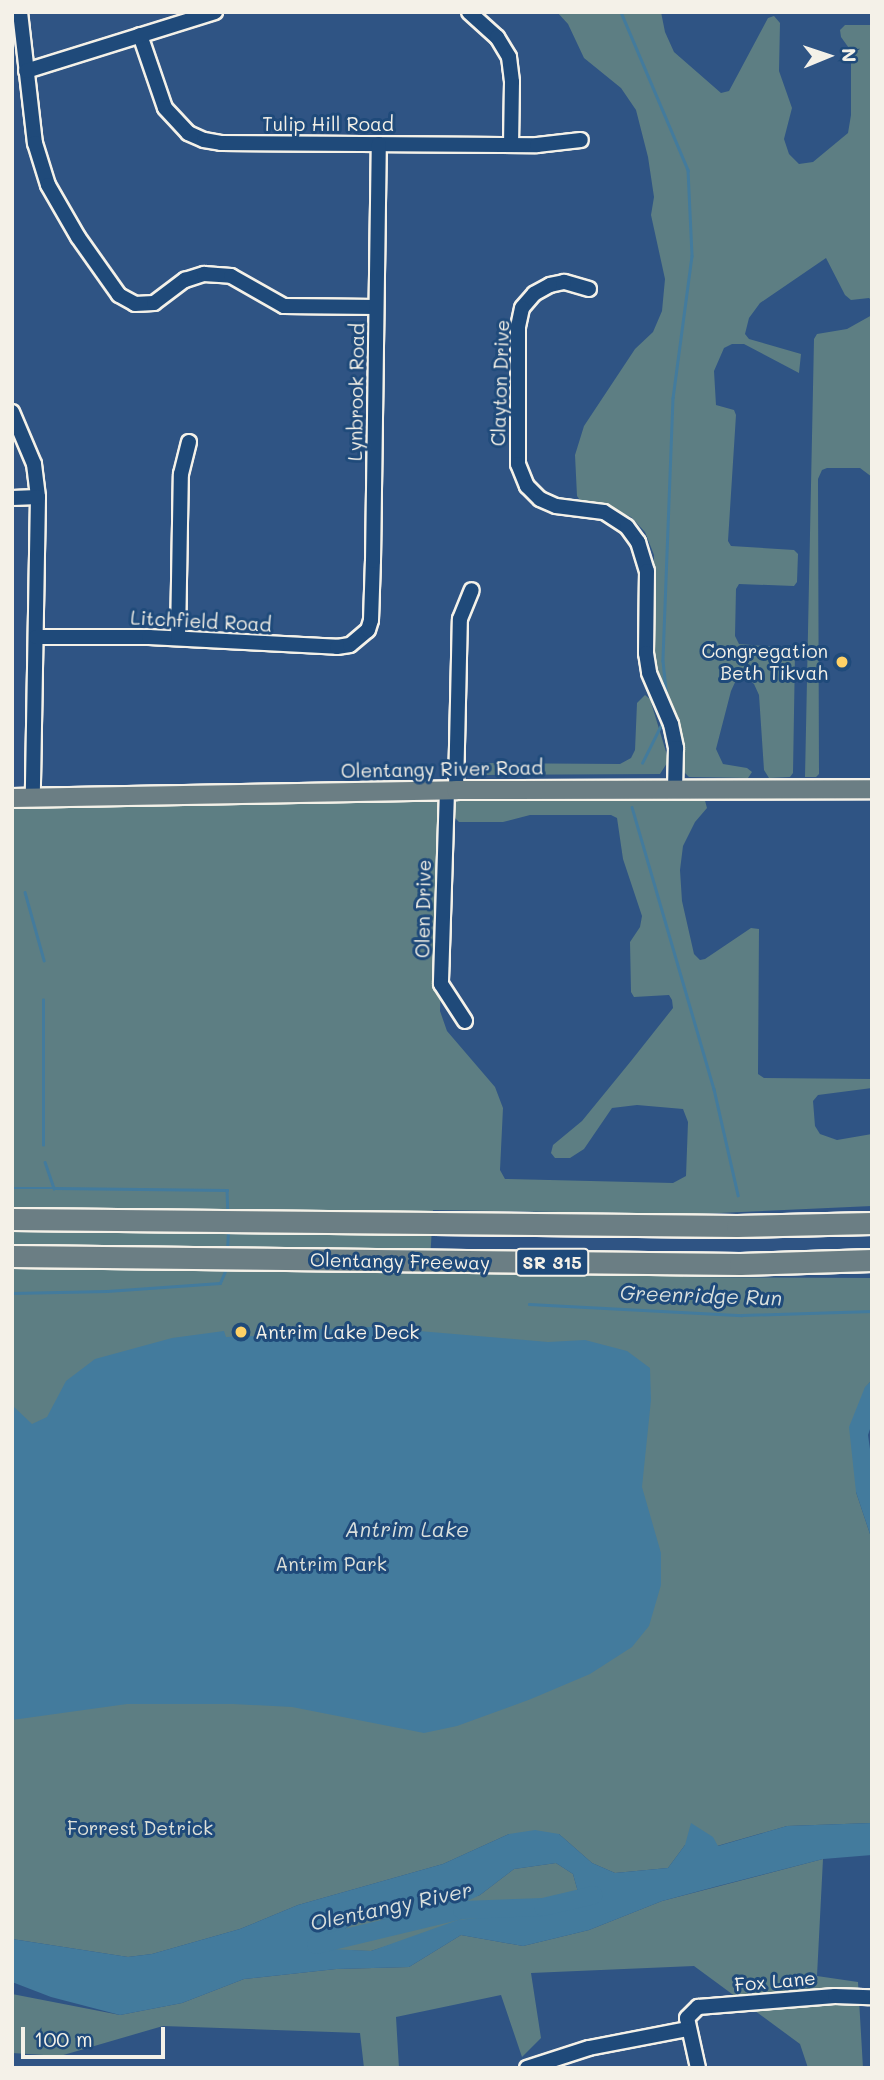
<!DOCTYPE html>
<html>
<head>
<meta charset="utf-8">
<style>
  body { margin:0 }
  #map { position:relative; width:884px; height:2080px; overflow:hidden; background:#2f5484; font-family:Mali,sans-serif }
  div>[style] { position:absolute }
  .green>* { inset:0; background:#5d7e83 }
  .water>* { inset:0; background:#437b9d }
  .stream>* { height:2.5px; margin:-1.25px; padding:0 1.25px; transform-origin:1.25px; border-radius:1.25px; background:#437b9d }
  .river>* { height:18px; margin:-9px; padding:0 9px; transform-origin:9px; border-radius:9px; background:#437b9d }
  .roads { filter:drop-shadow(2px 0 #f4f1e8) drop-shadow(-2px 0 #f4f1e8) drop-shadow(0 2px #f4f1e8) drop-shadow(0 -2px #f4f1e8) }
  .minor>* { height:14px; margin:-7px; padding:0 7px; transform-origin:7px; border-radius:7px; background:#1f4a7a }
  .major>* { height:18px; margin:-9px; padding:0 9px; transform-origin:9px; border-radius:9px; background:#6b7e84 }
  .highway>* { height:21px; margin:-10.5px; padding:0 10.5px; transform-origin:10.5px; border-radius:10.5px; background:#6b7e84 }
  .dots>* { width:19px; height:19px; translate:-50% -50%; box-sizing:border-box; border:4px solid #1f4a7a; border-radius:50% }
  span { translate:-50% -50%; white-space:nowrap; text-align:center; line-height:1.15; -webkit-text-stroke:6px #1f4a7a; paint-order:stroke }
  .shield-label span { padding:2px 5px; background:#1f4a7a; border:2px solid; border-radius:5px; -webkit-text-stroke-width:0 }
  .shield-label { font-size:18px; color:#f4f1e8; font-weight:700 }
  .street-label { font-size:19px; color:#f4f1e8 }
  .poi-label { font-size:19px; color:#f4f1e8 }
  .right { translate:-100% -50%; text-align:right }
  .left { translate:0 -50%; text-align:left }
  .park-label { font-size:19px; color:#dde0d9 }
  .water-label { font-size:21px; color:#d9dfdd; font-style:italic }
  .frame { position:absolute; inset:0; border:14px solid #f4f1e8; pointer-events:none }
  .north { position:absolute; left:793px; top:21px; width:70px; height:70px; -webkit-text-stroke:5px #1f4a7a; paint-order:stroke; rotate:88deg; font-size:19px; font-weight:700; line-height:28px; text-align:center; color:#f4f1e8 }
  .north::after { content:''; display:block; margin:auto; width:24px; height:32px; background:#f4f1e8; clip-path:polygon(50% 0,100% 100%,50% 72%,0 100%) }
  .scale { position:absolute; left:21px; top:2027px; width:144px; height:32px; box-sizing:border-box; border:4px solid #f4f1e8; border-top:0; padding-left:9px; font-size:21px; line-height:24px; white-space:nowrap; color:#f4f1e8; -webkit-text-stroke:5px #1f4a7a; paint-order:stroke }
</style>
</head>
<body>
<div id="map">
  <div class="green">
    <i style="clip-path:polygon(557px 12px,661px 12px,665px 32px,674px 52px,721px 93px,729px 91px,768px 18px,774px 16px,780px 23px,779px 71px,792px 108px,784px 139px,789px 154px,799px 164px,813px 162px,848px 133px,851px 115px,851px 51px,841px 37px,840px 30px,845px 25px,872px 25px,872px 301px,869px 298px,851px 300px,845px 295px,826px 258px,760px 303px,749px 318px,745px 334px,749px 339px,801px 354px,799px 373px,744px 344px,732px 344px,724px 348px,714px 371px,716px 405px,734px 410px,736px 415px,728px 541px,731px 546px,794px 550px,798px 554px,797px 582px,794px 586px,739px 584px,736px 589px,735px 636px,739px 644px,792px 648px,795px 653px,793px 773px,790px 777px,769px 778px,764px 770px,759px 695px,754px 684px,744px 676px,737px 678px,731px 691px,716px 749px,723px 764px,747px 768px,752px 772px,748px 778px,689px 777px,684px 772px,681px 749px,653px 658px,654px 555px,645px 532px,631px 517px,609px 507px,582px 503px,577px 496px,575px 455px,584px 426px,635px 349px,653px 332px,662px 311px,665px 279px,651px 215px,654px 197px,648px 157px,636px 110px,621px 88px,584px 58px,568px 24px)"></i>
    <i style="clip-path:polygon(872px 315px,872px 477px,860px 468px,827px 468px,822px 470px,818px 479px,819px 774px,816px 777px,805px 777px,814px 339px,817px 334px,847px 329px)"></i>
    <i style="clip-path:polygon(645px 695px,650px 699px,667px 755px,667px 763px,660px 774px,479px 775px,472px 770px,475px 763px,620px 764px,631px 758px,635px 750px,637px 703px)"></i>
    <i style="clip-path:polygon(447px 790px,440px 1011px,447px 1031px,495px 1087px,503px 1108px,500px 1170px,505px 1179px,673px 1183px,686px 1176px,688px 1122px,683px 1109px,637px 1105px,612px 1108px,584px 1149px,570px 1158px,555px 1158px,551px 1153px,553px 1145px,582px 1121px,631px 1061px,673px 1008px,672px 1000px,669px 995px,634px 997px,631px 992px,630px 942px,640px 927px,642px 916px,623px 859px,617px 818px,611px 815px,530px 815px,503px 822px,459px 822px,453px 816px,454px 801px,459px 797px,704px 797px,707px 808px,695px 822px,683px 846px,680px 870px,682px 901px,694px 954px,700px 960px,705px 959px,751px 928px,759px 929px,758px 1074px,764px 1078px,872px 1079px,872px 1088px,818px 1095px,813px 1101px,815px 1126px,820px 1134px,837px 1140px,872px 1134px,872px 1206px,697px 1214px,433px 1210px,430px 1261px,683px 1263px,683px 1277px,872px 1278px,872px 1380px,865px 1388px,856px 1492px,872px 1540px,872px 1823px,787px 1826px,717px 1846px,685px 1845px,668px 1868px,615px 1873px,592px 1863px,559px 1834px,509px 1834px,443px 1864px,298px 1905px,240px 1929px,152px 1954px,128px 1957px,12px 1939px,12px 798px)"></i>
    <i style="clip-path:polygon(823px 1859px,817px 1976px,858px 1982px,863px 2068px,808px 2068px,800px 2044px,694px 1966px,531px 1973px,541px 2038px,522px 2057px,501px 1995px,396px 2017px,399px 2068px,364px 2068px,360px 2033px,163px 2026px,60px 2056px,12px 2053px,12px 1994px,120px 2015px,182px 2003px,244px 1979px,336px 1969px,409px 1967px,461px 1935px,523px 1946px,589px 1930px,662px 1901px)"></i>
    <i style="clip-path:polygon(556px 1863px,573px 1874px,578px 1892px,566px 1909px,514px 1916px,412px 1938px,371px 1951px,330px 1950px,346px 1928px,366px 1917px,400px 1922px,480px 1895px,514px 1869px)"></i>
  </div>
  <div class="water">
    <i style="clip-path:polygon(372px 1327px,548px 1342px,585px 1340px,627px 1351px,650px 1368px,651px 1400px,642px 1487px,661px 1553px,661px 1585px,649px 1626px,632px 1647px,590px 1674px,531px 1699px,457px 1726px,424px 1733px,292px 1707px,233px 1704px,127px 1704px,12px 1720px,12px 1405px,32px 1424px,47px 1417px,66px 1381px,95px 1359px,172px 1338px,224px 1331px,226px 1337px,256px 1336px,258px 1332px)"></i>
    <i style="clip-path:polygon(872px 1380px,872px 1423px,868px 1435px,872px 1463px,872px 1540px,856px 1492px,849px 1427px,865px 1387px)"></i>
    <i style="clip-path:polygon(evenodd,691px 1823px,713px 1837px,718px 1846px,787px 1826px,872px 1823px,872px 1855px,823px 1859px,718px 1886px,662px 1901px,589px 1930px,523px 1946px,461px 1935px,409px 1967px,336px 1969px,244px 1979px,182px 2003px,120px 2015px,51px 1997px,12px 1982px,12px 1939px,128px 1957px,152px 1954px,240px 1929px,298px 1905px,443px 1864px,509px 1834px,535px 1830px,559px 1834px,592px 1863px,615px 1873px,668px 1868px,685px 1845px,691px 1823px,556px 1863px,573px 1874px,578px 1892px,566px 1909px,458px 1920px,371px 1951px,331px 1949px,346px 1928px,366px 1917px,400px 1922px,448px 1910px,480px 1895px,514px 1869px,556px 1863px)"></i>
  </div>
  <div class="stream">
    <i style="left:621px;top:12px;width:172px;rotate:67deg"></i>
    <i style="left:688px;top:170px;width:86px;rotate:87.3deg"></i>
    <i style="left:692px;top:256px;width:143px;rotate:97.6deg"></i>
    <i style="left:673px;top:398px;width:263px;rotate:92.2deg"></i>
    <i style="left:663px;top:661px;width:39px;rotate:84deg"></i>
    <i style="left:642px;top:763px;width:42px;rotate:-63.4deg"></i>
    <i style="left:632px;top:807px;width:294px;rotate:73.8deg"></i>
    <i style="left:714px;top:1089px;width:109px;rotate:77.2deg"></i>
    <i style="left:25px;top:892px;width:71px;rotate:74.4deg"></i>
    <i style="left:43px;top:1145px;width:145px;rotate:-90deg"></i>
    <i style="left:45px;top:1162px;width:28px;rotate:71deg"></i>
    <i style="left:54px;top:1188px;width:173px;rotate:0.7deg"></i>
    <i style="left:227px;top:1190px;width:23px;rotate:88deg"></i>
    <i style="left:12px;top:1188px;width:42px"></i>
    <i style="left:227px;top:1251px;width:21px;rotate:-87deg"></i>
    <i style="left:12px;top:1293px;width:95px;rotate:-1.2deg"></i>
    <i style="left:107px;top:1291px;width:113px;rotate:-4deg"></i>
    <i style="left:220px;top:1283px;width:15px;rotate:-67deg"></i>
    <i style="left:529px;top:1304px;width:213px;rotate:3deg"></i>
    <i style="left:742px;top:1315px;width:130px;rotate:-1.8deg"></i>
  </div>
  <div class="river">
    <i style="left:316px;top:1945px;width:150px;rotate:-13.5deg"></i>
    <i style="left:462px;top:1910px;width:81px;rotate:-2.1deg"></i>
    <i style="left:543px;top:1907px;width:52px;rotate:-13.2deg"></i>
  </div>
  <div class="roads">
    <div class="minor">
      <i style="left:20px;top:12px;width:132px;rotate:83.5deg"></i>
      <i style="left:35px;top:143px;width:44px;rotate:72.8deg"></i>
      <i style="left:48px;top:185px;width:60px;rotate:60deg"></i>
      <i style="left:78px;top:237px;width:71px;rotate:54.7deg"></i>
      <i style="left:119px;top:295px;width:18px;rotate:29deg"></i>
      <i style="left:135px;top:304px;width:19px;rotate:-3deg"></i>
      <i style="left:154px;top:303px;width:39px;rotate:-37deg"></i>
      <i style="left:185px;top:280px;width:20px;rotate:-18deg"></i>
      <i style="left:204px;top:274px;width:27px;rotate:4deg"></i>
      <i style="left:231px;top:276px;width:61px;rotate:29.5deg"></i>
      <i style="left:284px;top:306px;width:92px;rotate:0.6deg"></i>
      <i style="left:469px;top:12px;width:38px;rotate:42deg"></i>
      <i style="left:497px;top:37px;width:23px;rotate:59deg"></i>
      <i style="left:509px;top:57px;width:25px;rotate:83deg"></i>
      <i style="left:512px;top:82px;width:63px;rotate:90.9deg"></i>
      <i style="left:140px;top:35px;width:77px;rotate:71.1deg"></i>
      <i style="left:165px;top:108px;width:34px;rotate:47deg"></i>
      <i style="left:188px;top:133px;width:17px;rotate:24deg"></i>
      <i style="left:204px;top:140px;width:17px;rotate:10deg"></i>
      <i style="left:221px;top:143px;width:316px;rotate:0.4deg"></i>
      <i style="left:537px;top:145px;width:44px;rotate:-6.5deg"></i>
      <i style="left:26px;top:71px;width:198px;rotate:-17.3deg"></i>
      <i style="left:589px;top:289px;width:26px;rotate:-164deg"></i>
      <i style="left:564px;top:282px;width:14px;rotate:168deg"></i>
      <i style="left:550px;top:285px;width:18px;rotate:151deg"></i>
      <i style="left:534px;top:294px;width:18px;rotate:131deg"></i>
      <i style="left:522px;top:308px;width:19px;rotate:102deg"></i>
      <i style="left:518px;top:327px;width:137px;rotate:90deg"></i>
      <i style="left:518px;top:464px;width:24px;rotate:68deg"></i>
      <i style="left:527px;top:486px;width:18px;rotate:45deg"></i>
      <i style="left:540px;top:499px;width:17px;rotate:24deg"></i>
      <i style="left:556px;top:506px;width:48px;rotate:7.1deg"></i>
      <i style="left:604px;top:512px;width:27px;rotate:33deg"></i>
      <i style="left:627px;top:527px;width:19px;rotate:54deg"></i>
      <i style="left:638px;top:542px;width:30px;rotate:73deg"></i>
      <i style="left:647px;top:571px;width:82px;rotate:90.7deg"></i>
      <i style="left:646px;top:653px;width:20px;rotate:81deg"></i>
      <i style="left:649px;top:673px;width:56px;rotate:66.7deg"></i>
      <i style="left:671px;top:724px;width:25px;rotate:78deg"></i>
      <i style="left:676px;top:748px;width:40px;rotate:91.4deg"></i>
      <i style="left:12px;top:412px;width:56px;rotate:67.1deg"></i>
      <i style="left:34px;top:464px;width:33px;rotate:83deg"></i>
      <i style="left:38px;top:497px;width:301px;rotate:91deg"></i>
      <i style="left:12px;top:498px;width:26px;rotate:-2deg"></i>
      <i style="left:36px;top:637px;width:113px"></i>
      <i style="left:149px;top:637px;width:188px;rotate:3deg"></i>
      <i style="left:337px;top:647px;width:13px;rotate:-9deg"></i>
      <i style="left:350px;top:645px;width:23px;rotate:-40deg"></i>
      <i style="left:368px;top:630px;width:10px;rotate:-73deg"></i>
      <i style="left:371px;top:620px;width:59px;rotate:-88.1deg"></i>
      <i style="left:373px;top:561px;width:417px;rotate:-89.2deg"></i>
      <i style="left:178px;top:638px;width:164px;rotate:-89deg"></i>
      <i style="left:181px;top:474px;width:33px;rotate:-76deg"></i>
      <i style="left:447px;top:790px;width:194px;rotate:91.8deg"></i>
      <i style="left:441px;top:984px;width:44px;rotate:57deg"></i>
      <i style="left:456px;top:790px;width:171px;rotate:-88.7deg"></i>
      <i style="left:460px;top:619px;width:31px;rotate:-68deg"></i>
      <i style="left:527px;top:2068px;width:65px;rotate:-17.9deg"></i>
      <i style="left:589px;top:2048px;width:101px;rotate:-10.9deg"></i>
      <i style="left:698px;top:2068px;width:51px;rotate:-102.4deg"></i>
      <i style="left:687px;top:2018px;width:16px;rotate:-45deg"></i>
      <i style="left:698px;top:2007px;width:137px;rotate:-4.6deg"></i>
      <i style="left:835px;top:1996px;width:35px;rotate:2deg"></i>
    </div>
    <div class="major">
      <i style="left:12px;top:798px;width:444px;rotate:-1deg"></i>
      <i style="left:456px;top:790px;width:416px;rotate:-0.1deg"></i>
    </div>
    <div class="highway">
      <i style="left:12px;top:1219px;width:725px;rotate:0.55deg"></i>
      <i style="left:737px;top:1226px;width:135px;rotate:-1.3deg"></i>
      <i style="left:12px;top:1256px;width:728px;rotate:0.63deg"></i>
      <i style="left:740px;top:1264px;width:132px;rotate:-1.7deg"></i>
    </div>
  </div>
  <div class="dots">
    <i style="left:842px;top:662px;background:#ffd166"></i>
    <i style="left:241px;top:1332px;background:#ffd166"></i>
  </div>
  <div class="shield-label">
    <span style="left:552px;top:1262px">SR 315</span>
  </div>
  <div class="street-label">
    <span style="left:328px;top:124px">Tulip Hill Road</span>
    <span style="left:500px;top:383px;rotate:-88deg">Clayton Drive</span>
    <span style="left:356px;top:392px;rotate:-89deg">Lynbrook Road</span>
    <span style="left:201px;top:621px;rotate:3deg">Litchfield Road</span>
    <span style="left:442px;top:769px;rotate:-1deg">Olentangy River Road</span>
    <span style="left:423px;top:909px;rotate:-89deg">Olen Drive</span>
    <span style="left:400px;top:1261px;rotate:1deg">Olentangy Freeway</span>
    <span style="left:775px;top:1981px;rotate:-5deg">Fox Lane</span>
  </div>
  <div class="poi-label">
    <span class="right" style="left:828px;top:662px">Congregation<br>Beth Tikvah</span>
    <span class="left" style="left:255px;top:1332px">Antrim Lake Deck</span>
  </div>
  <div class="park-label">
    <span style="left:331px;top:1564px">Antrim Park</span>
    <span style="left:140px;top:1828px">Forrest Detrick</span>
  </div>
  <div class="water-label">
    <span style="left:701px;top:1295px;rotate:2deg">Greenridge Run</span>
    <span style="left:407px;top:1529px">Antrim Lake</span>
    <span style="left:391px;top:1906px;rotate:-12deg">Olentangy River</span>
  </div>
  <div class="frame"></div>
  <div class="north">N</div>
  <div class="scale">100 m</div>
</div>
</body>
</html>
